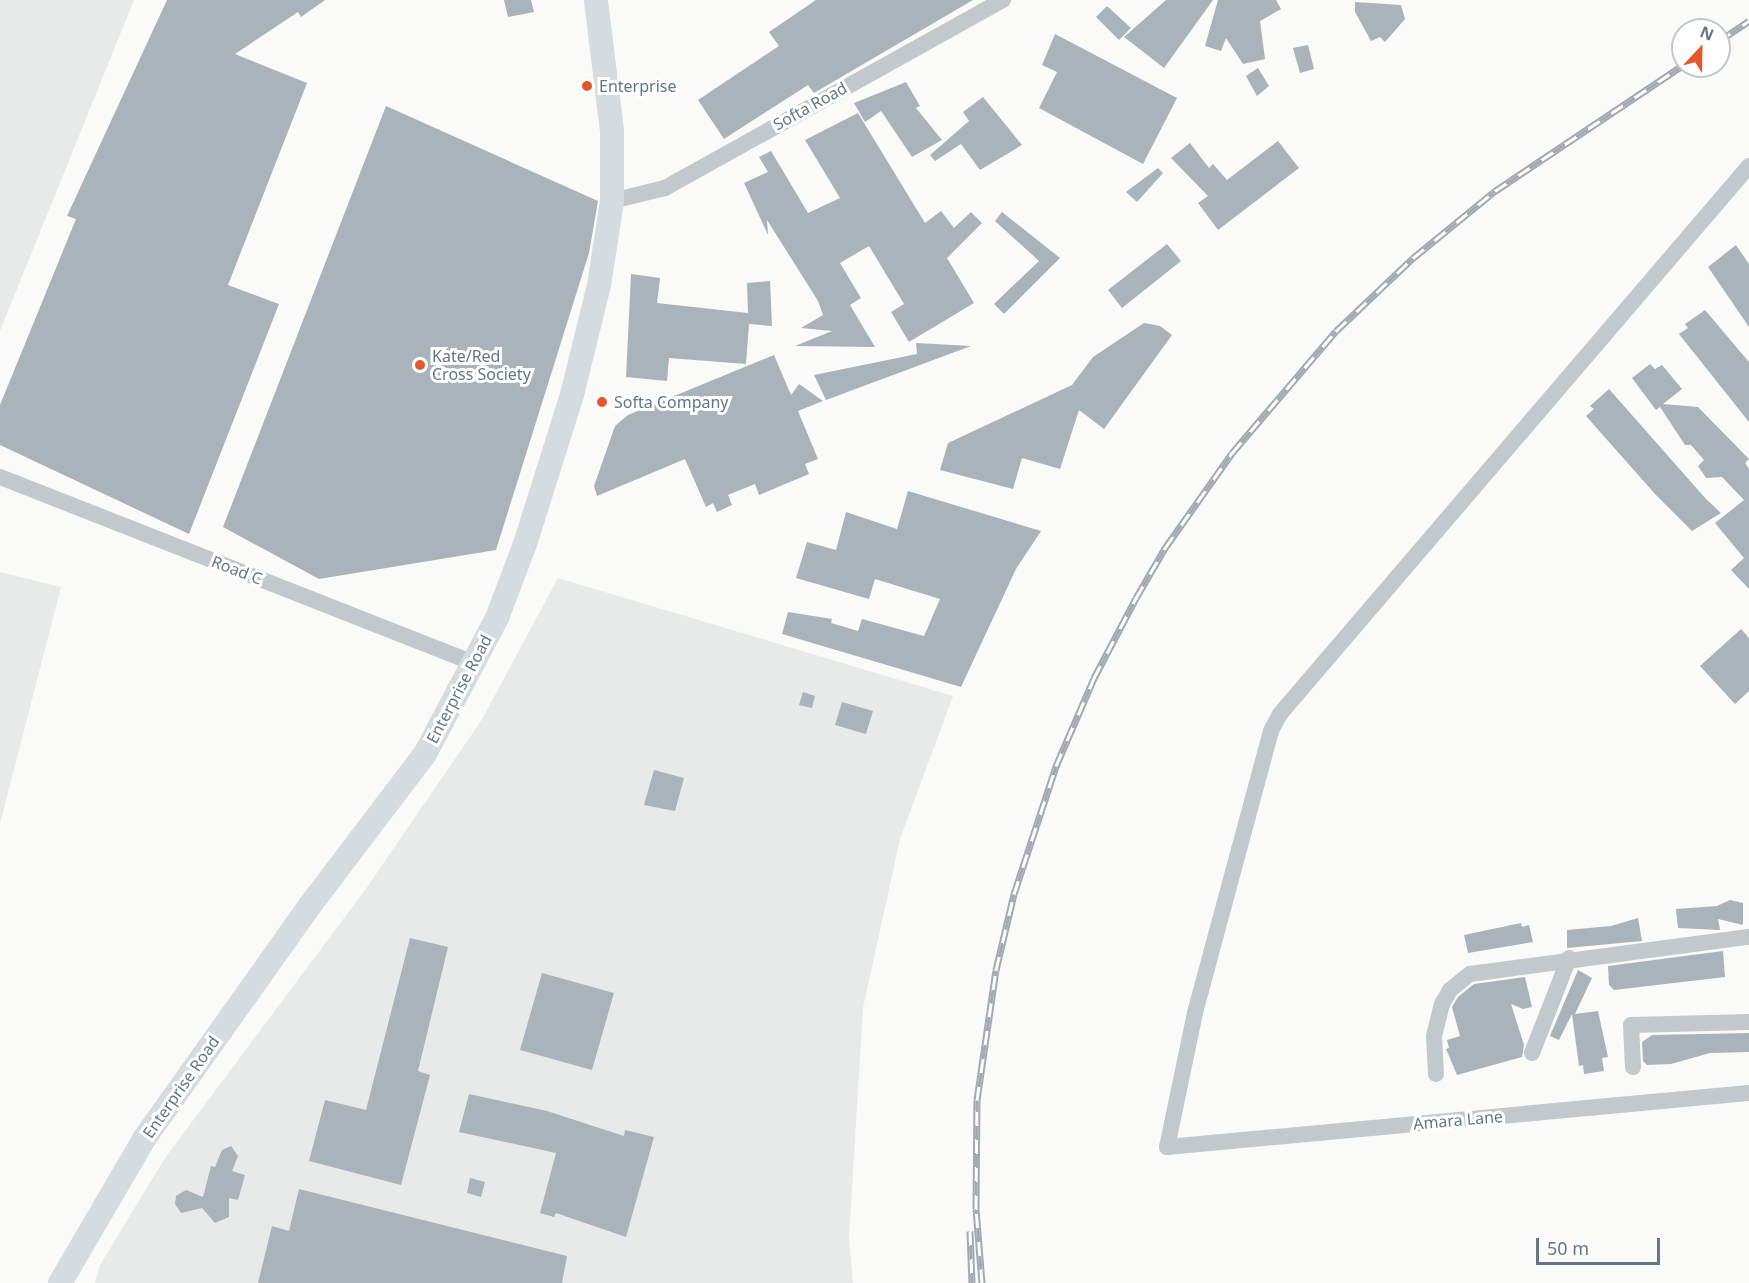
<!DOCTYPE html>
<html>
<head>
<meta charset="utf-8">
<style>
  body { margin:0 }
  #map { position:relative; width:1749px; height:1283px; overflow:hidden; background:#fafaf8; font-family:"Noto Sans",sans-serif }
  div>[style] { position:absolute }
  .built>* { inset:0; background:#e8e9e9 }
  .building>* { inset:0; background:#aab3b9 }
  .minor>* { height:16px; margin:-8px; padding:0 8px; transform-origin:8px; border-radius:8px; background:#c3c8cc }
  .secondary>* { height:24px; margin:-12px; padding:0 12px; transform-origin:12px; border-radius:12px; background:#d6dbdf }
  .rail>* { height:7px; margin-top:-3.5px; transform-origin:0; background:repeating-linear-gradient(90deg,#fff 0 14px,#a2aab0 0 28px); box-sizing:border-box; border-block:2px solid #a2aab0 }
  .dots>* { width:16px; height:16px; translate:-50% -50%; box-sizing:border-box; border:3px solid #fff; border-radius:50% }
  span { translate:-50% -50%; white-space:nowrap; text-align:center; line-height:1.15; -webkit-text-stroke:6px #fff; paint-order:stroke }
  .poi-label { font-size:16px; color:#657683 }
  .left { translate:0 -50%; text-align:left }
  .street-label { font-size:16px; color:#657683 }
  .north { position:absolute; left:1671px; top:18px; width:60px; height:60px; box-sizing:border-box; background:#fff; border:2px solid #c1c8cd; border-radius:50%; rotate:22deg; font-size:16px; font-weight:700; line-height:24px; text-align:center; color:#657683 }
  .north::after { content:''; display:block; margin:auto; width:21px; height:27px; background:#e4572e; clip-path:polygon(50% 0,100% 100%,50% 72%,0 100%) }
  .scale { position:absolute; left:1536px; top:1238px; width:124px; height:27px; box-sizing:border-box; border:3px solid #657683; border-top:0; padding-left:8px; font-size:18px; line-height:21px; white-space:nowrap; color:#657683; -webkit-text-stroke:4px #fff; paint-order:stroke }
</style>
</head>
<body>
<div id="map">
  <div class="built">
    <i style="clip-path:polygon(0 0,134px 0,0 331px)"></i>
    <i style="clip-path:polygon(0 572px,61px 587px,0 824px)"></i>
    <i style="clip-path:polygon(558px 578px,953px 696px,900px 839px,863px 1008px,849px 1238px,853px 1283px,95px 1283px,100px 1265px,165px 1158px,365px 890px,481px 721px)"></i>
  </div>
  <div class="building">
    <i style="clip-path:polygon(167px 0,325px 0,301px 17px,298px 12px,235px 54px,307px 83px,228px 285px,279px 304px,189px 534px,0 445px,0 405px,76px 219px,67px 216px)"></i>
    <i style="clip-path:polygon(504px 0,531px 0,534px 12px,508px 17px)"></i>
    <i style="clip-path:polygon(816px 0,973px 0,814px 93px,808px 85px,724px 139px,698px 100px,779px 46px,769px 32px)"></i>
    <i style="clip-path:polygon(1166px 0,1213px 0,1164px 68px,1124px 37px)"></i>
    <i style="clip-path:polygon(1218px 0,1276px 0,1281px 9px,1260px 21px,1265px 59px,1243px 64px,1226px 38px,1221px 51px,1205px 46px)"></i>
    <i style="clip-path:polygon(1355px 2px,1401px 5px,1405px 19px,1385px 42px,1380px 37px,1371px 41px,1355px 12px)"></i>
    <i style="clip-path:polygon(1107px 6px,1131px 28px,1119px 40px,1096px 17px)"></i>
    <i style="clip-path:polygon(1055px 34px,1177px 98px,1143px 164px,1039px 108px,1057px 72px,1042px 65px)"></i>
    <i style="clip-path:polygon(1308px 45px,1314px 69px,1300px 73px,1293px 48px)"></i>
    <i style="clip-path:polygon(1258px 68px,1269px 86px,1257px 96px,1246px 76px)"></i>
    <i style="clip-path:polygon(906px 82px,920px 106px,916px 108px,942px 140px,912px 157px,881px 111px,865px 122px,854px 103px)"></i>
    <i style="clip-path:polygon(983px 97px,1022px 145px,980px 170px,961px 144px,935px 161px,930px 155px,969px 121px,963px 112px)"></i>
    <i style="clip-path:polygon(386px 106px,598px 201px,589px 253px,496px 550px,319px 579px,223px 527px)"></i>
    <i style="clip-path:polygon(858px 113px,925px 223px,941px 211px,954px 228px,971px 212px,982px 223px,947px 258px,974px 303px,909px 342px,891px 312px,904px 304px,869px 246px,840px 263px,861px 298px,850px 305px,875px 347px,795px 346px,832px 331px,801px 328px,823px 315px,818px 301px,767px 220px,768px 235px,744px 183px,768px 172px,759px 157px,771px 151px,808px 213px,840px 198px,805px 140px)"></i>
    <i style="clip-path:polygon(1278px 141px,1299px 168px,1218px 230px,1198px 203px,1208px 196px,1171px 158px,1190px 143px,1209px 168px,1213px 164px,1227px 180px)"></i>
    <i style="clip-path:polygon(1158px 168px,1163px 173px,1137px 202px,1126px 192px)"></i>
    <i style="clip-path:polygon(1002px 212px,1060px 258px,1004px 314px,994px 304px,1039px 261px,995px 221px)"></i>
    <i style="clip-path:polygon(1167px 244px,1181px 261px,1122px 308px,1108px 290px)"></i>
    <i style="clip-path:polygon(1736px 245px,1749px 264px,1749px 327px,1708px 267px)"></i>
    <i style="clip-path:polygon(631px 274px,660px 278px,657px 303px,748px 313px,747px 283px,770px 281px,772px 326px,749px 324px,746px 364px,669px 358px,667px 381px,626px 377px)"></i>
    <i style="clip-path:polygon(1705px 310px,1749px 362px,1749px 422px,1679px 334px,1688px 328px,1685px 324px)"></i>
    <i style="clip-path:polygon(1144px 323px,1160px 326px,1172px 335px,1104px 429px,1079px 410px,1060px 469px,1022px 458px,1013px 489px,940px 470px,948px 443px,1072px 385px,1093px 357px)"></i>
    <i style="clip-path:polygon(916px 343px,971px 346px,826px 400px,814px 375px,917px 354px)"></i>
    <i style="clip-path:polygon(774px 355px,791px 395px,799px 384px,823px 401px,798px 411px,818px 459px,805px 464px,809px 474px,759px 495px,755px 484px,728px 495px,732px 505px,717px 512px,713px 503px,706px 507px,685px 459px,597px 496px,594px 486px,615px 426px,628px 415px)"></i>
    <i style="clip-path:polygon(1650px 364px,1655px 369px,1662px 365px,1682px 389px,1663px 404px,1698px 407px,1749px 459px,1745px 463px,1749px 469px,1749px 589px,1731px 570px,1744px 558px,1715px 523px,1744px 500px,1722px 477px,1706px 478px,1698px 466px,1704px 460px,1691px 445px,1685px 445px,1660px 407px,1656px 410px,1632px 378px)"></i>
    <i style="clip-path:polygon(1609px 389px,1706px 499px,1721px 513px,1692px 531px,1655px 494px,1586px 416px,1594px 409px,1590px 406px)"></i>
    <i style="clip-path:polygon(908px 491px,1041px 531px,1016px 569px,961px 687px,782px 634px,788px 612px,832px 619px,831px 623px,858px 631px,862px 619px,924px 636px,940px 599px,875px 579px,869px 599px,796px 578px,807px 542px,836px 550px,846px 512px,897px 529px)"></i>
    <i style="clip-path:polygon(1741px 629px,1749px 638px,1749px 691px,1735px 704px,1700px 666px)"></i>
    <i style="clip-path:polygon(803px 692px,815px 696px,812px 708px,799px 705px)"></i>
    <i style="clip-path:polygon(842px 702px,873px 711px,866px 734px,835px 725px)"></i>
    <i style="clip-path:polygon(654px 770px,684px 778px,675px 811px,644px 805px)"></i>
    <i style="clip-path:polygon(1730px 900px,1743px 903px,1743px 925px,1718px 919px,1720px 930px,1678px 928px,1676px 909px,1717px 906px)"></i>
    <i style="clip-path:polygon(1638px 918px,1642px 941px,1567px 948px,1567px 930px,1611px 926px)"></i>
    <i style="clip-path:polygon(1521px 923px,1522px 927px,1529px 925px,1533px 942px,1468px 953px,1464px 935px)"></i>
    <i style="clip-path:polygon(410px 938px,448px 947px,418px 1071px,430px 1075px,401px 1185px,309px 1161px,325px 1100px,366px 1110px)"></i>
    <i style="clip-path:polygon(1723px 951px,1725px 977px,1614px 990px,1609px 985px,1608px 966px)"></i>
    <i style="clip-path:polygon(1578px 970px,1592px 978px,1575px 1014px,1598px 1011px,1608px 1057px,1602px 1058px,1604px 1071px,1584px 1074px,1583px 1065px,1579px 1066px,1572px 1014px,1559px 1040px,1550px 1036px)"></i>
    <i style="clip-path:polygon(542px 973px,614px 993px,592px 1070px,520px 1050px)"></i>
    <i style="clip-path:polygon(1525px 977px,1532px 1007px,1523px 1009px,1511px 1004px,1524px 1045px,1522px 1057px,1457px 1075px,1446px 1049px,1449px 1048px,1447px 1040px,1460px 1036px,1452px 1007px,1458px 997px,1474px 984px)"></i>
    <i style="clip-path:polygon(1749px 1033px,1749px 1052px,1710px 1053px,1671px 1064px,1647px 1065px,1643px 1061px,1642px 1042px,1652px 1035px)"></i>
    <i style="clip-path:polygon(469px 1094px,547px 1111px,624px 1136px,625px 1130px,654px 1137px,626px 1237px,556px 1213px,554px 1217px,540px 1213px,556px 1153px,459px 1132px)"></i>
    <i style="clip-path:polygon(231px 1146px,238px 1156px,232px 1171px,245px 1175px,238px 1200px,229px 1198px,229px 1217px,215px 1223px,202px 1208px,181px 1213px,175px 1204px,176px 1196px,186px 1190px,203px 1197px,211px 1166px,215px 1167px,222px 1150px)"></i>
    <i style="clip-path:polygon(470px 1178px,485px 1182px,481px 1197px,467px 1193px)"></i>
    <i style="clip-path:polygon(299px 1189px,567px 1256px,562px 1283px,258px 1283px,272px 1226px,289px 1231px)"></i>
  </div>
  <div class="minor">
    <i style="left:1749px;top:166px;width:721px;rotate:130.56deg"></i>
    <i style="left:1280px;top:714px;width:19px;rotate:118deg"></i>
    <i style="left:1271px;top:731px;width:292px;rotate:105.1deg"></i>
    <i style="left:1195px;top:1013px;width:137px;rotate:101.8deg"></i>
    <i style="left:1167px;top:1147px;width:584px;rotate:-5.3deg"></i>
    <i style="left:612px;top:201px;width:55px;rotate:-13.8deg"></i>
    <i style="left:665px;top:188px;width:387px;rotate:-29.1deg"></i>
    <i style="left:0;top:477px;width:509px;rotate:21.43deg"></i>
    <i style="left:1532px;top:1053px;width:102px;rotate:-68.7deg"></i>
    <i style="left:1633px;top:1067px;width:42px;rotate:-92.7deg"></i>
    <i style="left:1631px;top:1025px;width:118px;rotate:-1.5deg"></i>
    <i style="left:1436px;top:1074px;width:38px;rotate:-93deg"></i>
    <i style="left:1434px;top:1036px;width:33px;rotate:-76deg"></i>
    <i style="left:1442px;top:1004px;width:16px;rotate:-60deg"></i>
    <i style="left:1450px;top:990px;width:26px;rotate:-39deg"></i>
    <i style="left:1470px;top:974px;width:281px;rotate:-7.6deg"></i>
  </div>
  <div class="secondary">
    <i style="left:60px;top:1283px;width:167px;rotate:-59.7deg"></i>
    <i style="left:144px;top:1139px;width:283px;rotate:-54.6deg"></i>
    <i style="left:308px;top:908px;width:193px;rotate:-52.8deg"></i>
    <i style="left:425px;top:754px;width:154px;rotate:-62.1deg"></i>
    <i style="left:497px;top:618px;width:79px;rotate:-69.3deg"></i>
    <i style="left:525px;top:544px;width:156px;rotate:-72.5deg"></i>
    <i style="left:572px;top:395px;width:113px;rotate:-76.2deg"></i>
    <i style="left:599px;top:285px;width:85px;rotate:-81.2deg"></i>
    <i style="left:612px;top:201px;width:70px;rotate:-90deg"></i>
    <i style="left:612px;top:131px;width:132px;rotate:-97deg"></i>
  </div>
  <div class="rail">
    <i style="left:1719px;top:41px;width:36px;rotate:-34deg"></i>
    <i style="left:970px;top:1231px;width:52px;rotate:87.8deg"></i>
    <i style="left:982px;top:1283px;width:74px;rotate:-94.6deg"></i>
    <i style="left:976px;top:1209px;width:109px;rotate:-89.5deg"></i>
    <i style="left:977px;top:1100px;width:131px;rotate:-81.7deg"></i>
    <i style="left:996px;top:970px;width:78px;rotate:-76.7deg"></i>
    <i style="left:1014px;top:894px;width:135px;rotate:-71.8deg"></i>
    <i style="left:1056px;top:766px;width:96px;rotate:-66.6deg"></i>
    <i style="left:1094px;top:678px;width:90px;rotate:-62.3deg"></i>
    <i style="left:1136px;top:598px;width:58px;rotate:-59.9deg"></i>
    <i style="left:1165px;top:548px;width:116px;rotate:-54.8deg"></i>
    <i style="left:1232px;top:453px;width:160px;rotate:-49.6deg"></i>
    <i style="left:1336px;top:331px;width:106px;rotate:-43.5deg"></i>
    <i style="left:1413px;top:258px;width:106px;rotate:-39.3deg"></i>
    <i style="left:1495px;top:191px;width:226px;rotate:-33.8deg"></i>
  </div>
  <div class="dots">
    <i style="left:587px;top:86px;background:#e4572e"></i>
    <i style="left:420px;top:365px;background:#e4572e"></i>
    <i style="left:602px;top:402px;background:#e4572e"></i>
  </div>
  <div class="poi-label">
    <span class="left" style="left:599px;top:86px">Enterprise</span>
    <span class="left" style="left:432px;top:365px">Kate/Red<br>Cross Society</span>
    <span class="left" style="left:614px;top:402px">Softa Company</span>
  </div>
  <div class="street-label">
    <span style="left:810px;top:106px;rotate:-29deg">Softa Road</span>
    <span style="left:237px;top:570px;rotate:21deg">Road C</span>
    <span style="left:459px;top:689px;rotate:-62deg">Enterprise Road</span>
    <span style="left:181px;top:1087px;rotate:-55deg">Enterprise Road</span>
    <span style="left:1458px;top:1120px;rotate:-5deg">Amara Lane</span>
  </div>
  <div class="north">N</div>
  <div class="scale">50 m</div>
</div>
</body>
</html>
